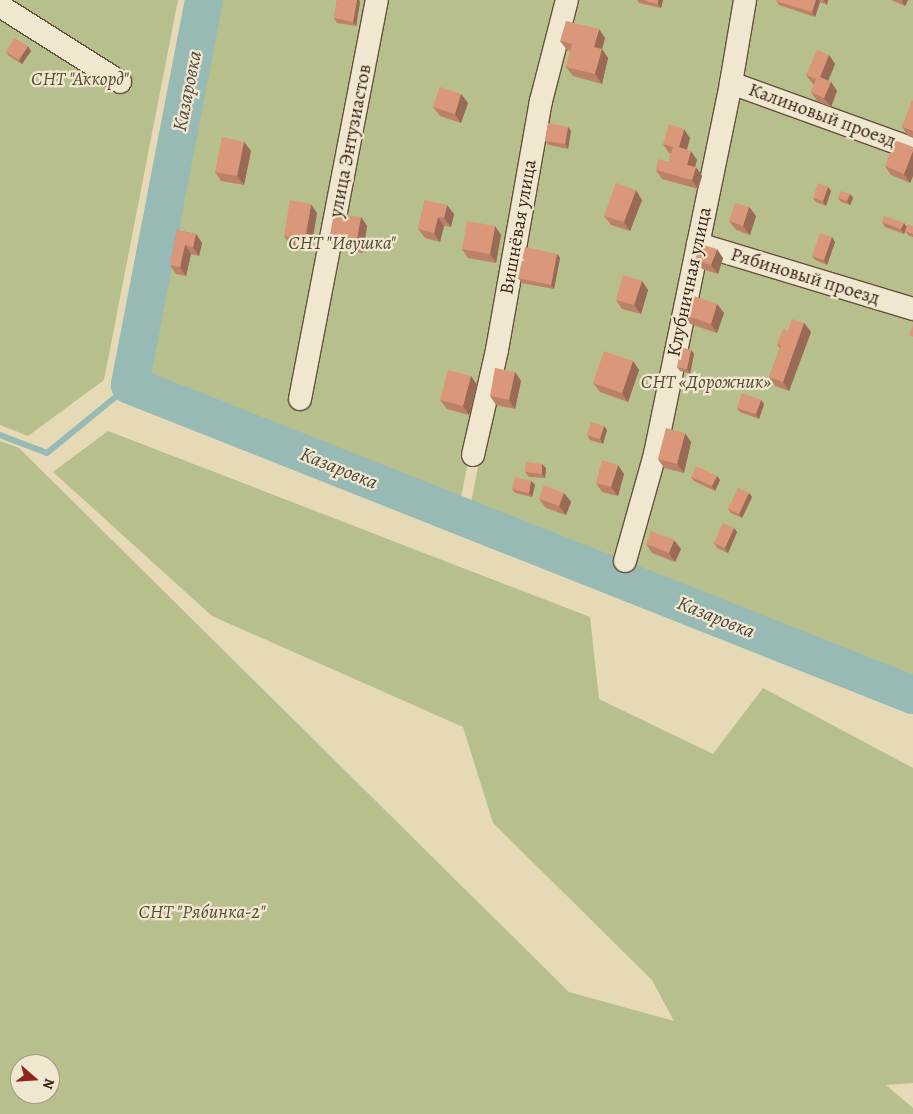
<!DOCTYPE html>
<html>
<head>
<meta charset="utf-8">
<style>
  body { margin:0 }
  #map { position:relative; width:913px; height:1114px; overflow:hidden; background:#e6dab6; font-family:Alegreya,serif }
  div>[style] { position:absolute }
  .green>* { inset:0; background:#b7bf8c }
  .stream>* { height:6px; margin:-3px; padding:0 3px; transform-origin:3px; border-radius:3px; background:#97bab4 }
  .river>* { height:38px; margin:-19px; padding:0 19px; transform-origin:19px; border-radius:19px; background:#97bab4 }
  .roads { filter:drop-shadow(1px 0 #66503d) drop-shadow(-1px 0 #66503d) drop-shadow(0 1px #66503d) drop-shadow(0 -1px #66503d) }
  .minor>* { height:22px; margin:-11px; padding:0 11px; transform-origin:11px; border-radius:11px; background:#efe7d0 }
  .wall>* { inset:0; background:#bc8268 }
  .shaded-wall>* { inset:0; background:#996a55 }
  .building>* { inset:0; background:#db9779 }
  span { translate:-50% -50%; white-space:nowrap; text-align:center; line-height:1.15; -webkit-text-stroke:4.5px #efe7d0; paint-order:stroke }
  .park-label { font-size:19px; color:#5a4933; font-style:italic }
  .street-label { font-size:19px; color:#3b2215 }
  .water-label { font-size:20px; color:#52483d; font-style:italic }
  .north { position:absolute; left:10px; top:1054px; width:50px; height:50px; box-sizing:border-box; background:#efe7d0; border:1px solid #a79885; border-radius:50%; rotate:109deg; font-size:14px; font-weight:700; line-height:20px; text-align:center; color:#3b2215 }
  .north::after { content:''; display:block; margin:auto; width:18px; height:22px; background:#8f2418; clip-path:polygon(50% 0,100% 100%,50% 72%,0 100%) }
</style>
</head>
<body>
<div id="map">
  <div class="green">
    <i style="clip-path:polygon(0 0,178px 0,104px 380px,28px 436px,0 425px)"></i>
    <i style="clip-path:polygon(221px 0,558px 0,459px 508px,146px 383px)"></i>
    <i style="clip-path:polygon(574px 0,913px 0,913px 688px,469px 513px,546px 120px)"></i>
    <i style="clip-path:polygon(evenodd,108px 431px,590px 617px,599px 699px,713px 754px,763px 688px,913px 768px,913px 1083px,886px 1085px,913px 1108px,913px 1114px,0 1114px,0 441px,19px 448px,569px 992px,674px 1021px,652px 980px,493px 823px,463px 727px,212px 616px,53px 472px,108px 431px,20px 1064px,50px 1064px,50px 1094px,20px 1094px,20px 1064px)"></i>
  </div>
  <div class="stream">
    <i style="left:0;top:435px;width:50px;rotate:21deg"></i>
    <i style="left:47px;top:453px;width:107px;rotate:-39.3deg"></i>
  </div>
  <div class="river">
    <i style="left:204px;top:0;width:392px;rotate:100.9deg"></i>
    <i style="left:130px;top:385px;width:842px;rotate:21.6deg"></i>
  </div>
  <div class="roads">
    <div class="minor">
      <i style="left:0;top:6px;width:142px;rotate:32.3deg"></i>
      <i style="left:731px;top:83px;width:194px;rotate:19.9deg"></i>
      <i style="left:698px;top:244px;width:225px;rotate:16.8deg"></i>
      <i style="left:300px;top:399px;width:406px;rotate:-79.1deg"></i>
      <i style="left:473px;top:455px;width:108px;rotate:-77.1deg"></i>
      <i style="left:497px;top:350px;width:253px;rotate:-80deg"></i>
      <i style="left:541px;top:101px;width:104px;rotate:-75.6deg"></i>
      <i style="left:625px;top:561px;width:111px;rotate:-74.3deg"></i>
      <i style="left:655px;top:454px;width:379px;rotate:-78.4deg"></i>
      <i style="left:731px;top:83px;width:84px;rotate:-80.4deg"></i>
    </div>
  </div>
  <div class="wall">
    <i style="clip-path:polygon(337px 0,359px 0,360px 2px,356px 26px,337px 23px,334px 18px)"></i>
    <i style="clip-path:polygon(637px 0,663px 0,661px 8px,639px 3px)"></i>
    <i style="clip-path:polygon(776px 0,828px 0,827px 5px,820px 2px,815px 17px,779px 5px)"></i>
    <i style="clip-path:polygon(891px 0,908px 0,905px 6px)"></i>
    <i style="clip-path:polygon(605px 38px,602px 49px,608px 58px,602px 84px,573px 76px,566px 67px,571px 51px,567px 50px,560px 41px)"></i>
    <i style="clip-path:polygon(31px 51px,22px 64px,9px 56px,6px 52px)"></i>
    <i style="clip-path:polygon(829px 55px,835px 64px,828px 81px,831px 82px,837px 91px,831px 107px,817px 101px,811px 92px,814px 84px,813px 84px,806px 75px)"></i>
    <i style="clip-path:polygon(461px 94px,468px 103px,461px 123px,440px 116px,433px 107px)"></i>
    <i style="clip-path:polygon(913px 101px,913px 138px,908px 136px,902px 127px)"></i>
    <i style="clip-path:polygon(568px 127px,571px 131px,568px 149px,549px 145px,545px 141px)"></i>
    <i style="clip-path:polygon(690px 138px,687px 150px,697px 160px,695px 167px,702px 176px,698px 189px,662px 179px,656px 170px,669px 162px,671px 154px,669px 153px,663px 144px)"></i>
    <i style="clip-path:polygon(244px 142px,251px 151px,244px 185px,221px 181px,215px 172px)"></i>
    <i style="clip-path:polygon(913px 147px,913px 176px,910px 183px,891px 175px,885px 166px)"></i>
    <i style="clip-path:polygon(828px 187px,831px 191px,826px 206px,816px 202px,813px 198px)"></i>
    <i style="clip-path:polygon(850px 194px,853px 198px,850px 205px,841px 202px,838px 198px)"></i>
    <i style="clip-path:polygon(425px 200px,454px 214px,451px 227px,444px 226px,440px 242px,425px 238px,418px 229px)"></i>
    <i style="clip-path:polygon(642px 200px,630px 231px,611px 225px,604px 216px)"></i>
    <i style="clip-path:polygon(749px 207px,756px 216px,750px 235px,736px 230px,729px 221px)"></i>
    <i style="clip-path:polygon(317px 213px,311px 249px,290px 245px,284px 236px)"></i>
    <i style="clip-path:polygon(361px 217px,367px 226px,363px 253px,336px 249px,329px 240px)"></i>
    <i style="clip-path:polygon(882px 222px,904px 223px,904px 234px,885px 227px)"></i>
    <i style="clip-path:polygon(913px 226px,913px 237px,909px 236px,905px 231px)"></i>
    <i style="clip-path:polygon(177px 230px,196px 234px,202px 243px,199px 256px,191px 254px,186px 276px,176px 274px,170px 265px)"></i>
    <i style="clip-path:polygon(501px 235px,496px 263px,468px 258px,462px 249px)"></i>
    <i style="clip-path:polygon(832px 237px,835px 242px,827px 265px,815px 260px,812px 256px)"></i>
    <i style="clip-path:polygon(557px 254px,560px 258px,554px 289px,522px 283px,518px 278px)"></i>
    <i style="clip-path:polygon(723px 258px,718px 274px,702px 269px,695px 260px)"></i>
    <i style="clip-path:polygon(642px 281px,648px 290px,641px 314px,622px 309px,616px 300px)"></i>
    <i style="clip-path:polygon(717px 304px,724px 313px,717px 333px,690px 324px,684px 315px)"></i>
    <i style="clip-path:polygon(804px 323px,811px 332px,789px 391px,775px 386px,769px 377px,780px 348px,777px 345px)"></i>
    <i style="clip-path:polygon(691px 350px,694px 354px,690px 374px,680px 371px,677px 367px)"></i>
    <i style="clip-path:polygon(633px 361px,639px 370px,628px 402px,600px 392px,593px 383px)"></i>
    <i style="clip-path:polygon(515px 372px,521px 381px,515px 409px,496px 405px,490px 396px)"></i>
    <i style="clip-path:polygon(471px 376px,477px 385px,469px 415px,447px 409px,440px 400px)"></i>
    <i style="clip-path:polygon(761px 400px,764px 404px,759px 419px,740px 412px,737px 408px)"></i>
    <i style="clip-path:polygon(607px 430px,603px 444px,590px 440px,587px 435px)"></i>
    <i style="clip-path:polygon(691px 442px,684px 473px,664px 468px,658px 459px)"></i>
    <i style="clip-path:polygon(546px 468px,545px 478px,529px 477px,525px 472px)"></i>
    <i style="clip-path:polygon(624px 474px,618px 496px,602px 492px,596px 483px)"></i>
    <i style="clip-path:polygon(717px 476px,720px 480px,715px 491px,694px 481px,691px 477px)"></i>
    <i style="clip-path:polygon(531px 481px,535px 485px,532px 497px,515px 493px,512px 489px)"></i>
    <i style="clip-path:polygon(564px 493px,571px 502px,566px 515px,546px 508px,539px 499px)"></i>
    <i style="clip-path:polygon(749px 493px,752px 497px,742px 518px,731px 513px,728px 509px)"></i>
    <i style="clip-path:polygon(734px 528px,737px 532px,728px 553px,717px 548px,714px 543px)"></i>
    <i style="clip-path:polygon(646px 544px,681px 549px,675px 562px,652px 553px)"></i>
  </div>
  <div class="shaded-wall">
    <i style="clip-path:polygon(357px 0,359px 0,360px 2px,356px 26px,353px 22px)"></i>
    <i style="clip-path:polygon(658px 0,663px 0,661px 8px,658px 4px)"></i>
    <i style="clip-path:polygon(816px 0,818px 0,820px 2px,815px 17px,812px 12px)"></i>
    <i style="clip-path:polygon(824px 0,828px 0,827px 5px)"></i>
    <i style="clip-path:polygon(903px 0,908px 0,905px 6px,902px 2px)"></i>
    <i style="clip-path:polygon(599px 29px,605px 38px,602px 49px,608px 58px,602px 84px,595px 74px,594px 47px)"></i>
    <i style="clip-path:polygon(28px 46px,31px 51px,22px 64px,19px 60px)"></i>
    <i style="clip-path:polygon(829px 55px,835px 64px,826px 86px,820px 77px)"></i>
    <i style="clip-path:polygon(831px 82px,837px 91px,831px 107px,824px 98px)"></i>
    <i style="clip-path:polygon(461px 94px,468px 103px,461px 123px,455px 114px)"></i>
    <i style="clip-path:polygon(568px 127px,571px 131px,568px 149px,565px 144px)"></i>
    <i style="clip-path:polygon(684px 129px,690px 138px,685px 156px,679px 147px)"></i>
    <i style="clip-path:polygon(244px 142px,251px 151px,244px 185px,237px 176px)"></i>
    <i style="clip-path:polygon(691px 151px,697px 160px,693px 174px,687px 165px)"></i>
    <i style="clip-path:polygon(913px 151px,913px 176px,910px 183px,904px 174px)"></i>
    <i style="clip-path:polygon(696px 167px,702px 176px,698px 189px,692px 180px)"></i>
    <i style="clip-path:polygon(828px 187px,831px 191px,826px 206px,823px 201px)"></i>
    <i style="clip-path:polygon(636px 190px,642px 200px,630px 231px,624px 222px)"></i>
    <i style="clip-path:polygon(850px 194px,853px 198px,850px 205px,847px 201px)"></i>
    <i style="clip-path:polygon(311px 204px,317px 213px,311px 249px,305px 240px)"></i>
    <i style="clip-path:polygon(447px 205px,454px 214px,451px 227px,444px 218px)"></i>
    <i style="clip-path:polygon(749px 207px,756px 216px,750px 235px,743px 226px)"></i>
    <i style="clip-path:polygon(361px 217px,367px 226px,363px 253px,356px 244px)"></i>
    <i style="clip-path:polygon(438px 217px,444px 226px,440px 242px,434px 233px)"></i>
    <i style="clip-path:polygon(904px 223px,907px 227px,904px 234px,901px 229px)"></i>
    <i style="clip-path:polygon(495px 226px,501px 235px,496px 263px,490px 254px)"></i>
    <i style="clip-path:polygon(196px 234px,202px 243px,199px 256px,193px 247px)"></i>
    <i style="clip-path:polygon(832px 237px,835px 242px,827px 265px,824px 260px)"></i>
    <i style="clip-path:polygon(185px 245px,191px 254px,186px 276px,180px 267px)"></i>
    <i style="clip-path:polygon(717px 249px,723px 258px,718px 274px,711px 265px)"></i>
    <i style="clip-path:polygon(557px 254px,560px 258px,554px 289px,551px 285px)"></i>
    <i style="clip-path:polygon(642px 281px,648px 290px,641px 314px,634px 305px)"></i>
    <i style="clip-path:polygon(717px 304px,724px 313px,717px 333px,711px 324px)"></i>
    <i style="clip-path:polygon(804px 323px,811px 332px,789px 391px,783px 382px)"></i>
    <i style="clip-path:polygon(691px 350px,694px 354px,690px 374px,687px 369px)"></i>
    <i style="clip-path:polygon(633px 361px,639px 370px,628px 402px,622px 393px)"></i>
    <i style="clip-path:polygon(515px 372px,521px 381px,515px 409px,509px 400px)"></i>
    <i style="clip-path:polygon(471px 376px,477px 385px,469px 415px,463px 406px)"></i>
    <i style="clip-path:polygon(761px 400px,764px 404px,759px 419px,756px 414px)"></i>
    <i style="clip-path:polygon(604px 426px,607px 430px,603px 444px,600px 439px)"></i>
    <i style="clip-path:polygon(685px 433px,691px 442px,684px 473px,677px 464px)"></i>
    <i style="clip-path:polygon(542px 464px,546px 468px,545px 478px,542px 474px)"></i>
    <i style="clip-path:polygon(618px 465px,624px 474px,618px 496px,611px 487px)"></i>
    <i style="clip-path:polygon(717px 476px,720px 480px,715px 491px,712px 486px)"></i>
    <i style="clip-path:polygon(531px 481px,535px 485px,532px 497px,529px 493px)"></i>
    <i style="clip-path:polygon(564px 493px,571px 502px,566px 515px,559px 506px)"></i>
    <i style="clip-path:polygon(749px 493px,752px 497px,742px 518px,739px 514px)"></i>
    <i style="clip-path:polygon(734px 528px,737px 532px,728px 553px,725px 548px)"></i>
    <i style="clip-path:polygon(674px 540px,681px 549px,675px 562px,669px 553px)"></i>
  </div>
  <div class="building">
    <i style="clip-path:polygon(337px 0,357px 0,353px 22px,334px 18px)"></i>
    <i style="clip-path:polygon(643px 0,658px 0,658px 4px)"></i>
    <i style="clip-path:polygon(776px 0,816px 0,812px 12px,776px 1px)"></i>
    <i style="clip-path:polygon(566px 21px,599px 29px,594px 47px,602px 49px,595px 74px,566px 67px,572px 44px,560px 41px)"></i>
    <i style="clip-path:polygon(14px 38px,28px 46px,19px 60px,6px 52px)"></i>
    <i style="clip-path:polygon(817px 50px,829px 55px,820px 77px,831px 82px,824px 98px,811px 92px,816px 79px,806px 75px)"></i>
    <i style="clip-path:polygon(440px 87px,461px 94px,455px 114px,433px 107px)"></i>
    <i style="clip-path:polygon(912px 100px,913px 101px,913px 131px,902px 127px)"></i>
    <i style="clip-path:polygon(548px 123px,568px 127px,565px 144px,545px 141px)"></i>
    <i style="clip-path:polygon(669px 124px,684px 129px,679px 147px,691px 151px,687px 165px,696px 167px,692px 180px,656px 170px,658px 159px,669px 162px,673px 147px,663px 144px)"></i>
    <i style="clip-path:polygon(222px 137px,244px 142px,237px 176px,215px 172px)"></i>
    <i style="clip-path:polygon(895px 140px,913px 147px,913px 151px,904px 174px,885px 166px)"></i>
    <i style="clip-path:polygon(616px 183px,636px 190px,624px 222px,604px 216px)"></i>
    <i style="clip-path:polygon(818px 183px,828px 187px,823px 201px,813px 198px)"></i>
    <i style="clip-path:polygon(841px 191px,850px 194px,847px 201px,838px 198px)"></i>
    <i style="clip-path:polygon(290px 200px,311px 204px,305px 240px,284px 236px)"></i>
    <i style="clip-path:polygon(425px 200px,447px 205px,444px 218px,438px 217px,434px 233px,418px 229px)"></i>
    <i style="clip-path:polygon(735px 203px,749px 207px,743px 226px,729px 221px)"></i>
    <i style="clip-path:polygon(334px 213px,361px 217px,356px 244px,329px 240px)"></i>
    <i style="clip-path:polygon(884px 216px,904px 223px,901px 229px,882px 222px)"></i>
    <i style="clip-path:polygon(467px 221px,495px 226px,490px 254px,462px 249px)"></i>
    <i style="clip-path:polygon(908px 224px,913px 226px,913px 234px,905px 231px)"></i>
    <i style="clip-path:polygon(177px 230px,196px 234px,193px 247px,185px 245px,180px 267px,170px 265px)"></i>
    <i style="clip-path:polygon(820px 233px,832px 237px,824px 260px,812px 256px)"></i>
    <i style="clip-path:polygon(700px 244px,717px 249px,711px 265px,695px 260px)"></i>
    <i style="clip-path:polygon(525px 247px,557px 254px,551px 285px,518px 278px)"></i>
    <i style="clip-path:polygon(623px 275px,642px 281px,634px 305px,616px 300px)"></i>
    <i style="clip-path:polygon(691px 295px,717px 304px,711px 324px,684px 315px)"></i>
    <i style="clip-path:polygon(792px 319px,804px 323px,783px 382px,769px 377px,781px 346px,777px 345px,783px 329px,788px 331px)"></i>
    <i style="clip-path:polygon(913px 325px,913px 337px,909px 335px)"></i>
    <i style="clip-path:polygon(681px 347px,691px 350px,687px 369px,677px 367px)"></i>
    <i style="clip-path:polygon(604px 351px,633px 361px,622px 393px,593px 383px)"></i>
    <i style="clip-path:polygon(495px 368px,515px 372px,509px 400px,490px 396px)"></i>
    <i style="clip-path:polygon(448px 370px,471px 376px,463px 406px,440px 400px)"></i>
    <i style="clip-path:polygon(742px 393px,761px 400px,756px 414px,737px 408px)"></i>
    <i style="clip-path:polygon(591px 422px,604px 426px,600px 439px,587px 435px)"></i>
    <i style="clip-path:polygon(666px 428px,685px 433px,677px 464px,658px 459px)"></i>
    <i style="clip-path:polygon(602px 460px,618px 465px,611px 487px,596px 483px)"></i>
    <i style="clip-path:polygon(526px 462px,542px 464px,542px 474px,525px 472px)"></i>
    <i style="clip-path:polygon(696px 466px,717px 476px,712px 486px,691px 477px)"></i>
    <i style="clip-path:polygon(515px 477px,531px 481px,529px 493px,512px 489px)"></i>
    <i style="clip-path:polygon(544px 485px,564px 493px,559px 506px,539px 499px)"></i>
    <i style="clip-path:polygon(738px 488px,749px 493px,739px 514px,728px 509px)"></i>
    <i style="clip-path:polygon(723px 523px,734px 528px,725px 548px,714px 543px)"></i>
    <i style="clip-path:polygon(651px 531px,674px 540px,669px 553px,646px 544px)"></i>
  </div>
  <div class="park-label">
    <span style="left:80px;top:80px">СНТ "Аккорд"</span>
    <span style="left:342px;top:244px">СНТ "Ивушка"</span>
    <span style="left:706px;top:383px">СНТ «Дорожник»</span>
    <span style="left:202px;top:913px">СНТ "Рябинка-2"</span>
  </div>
  <div class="street-label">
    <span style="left:822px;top:116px;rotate:20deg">Калиновый проезд</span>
    <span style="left:351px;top:141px;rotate:-79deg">улица Энтузиастов</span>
    <span style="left:519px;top:227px;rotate:-80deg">Вишнёвая улица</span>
    <span style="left:805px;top:277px;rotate:17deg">Рябиновый проезд</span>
    <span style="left:690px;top:282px;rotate:-78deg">Клубничная улица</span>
  </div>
  <div class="water-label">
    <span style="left:187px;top:91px;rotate:-79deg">Казаровка</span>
    <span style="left:339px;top:468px;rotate:22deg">Казаровка</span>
    <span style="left:716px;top:617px;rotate:22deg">Казаровка</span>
  </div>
  <div class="north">N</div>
</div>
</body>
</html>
